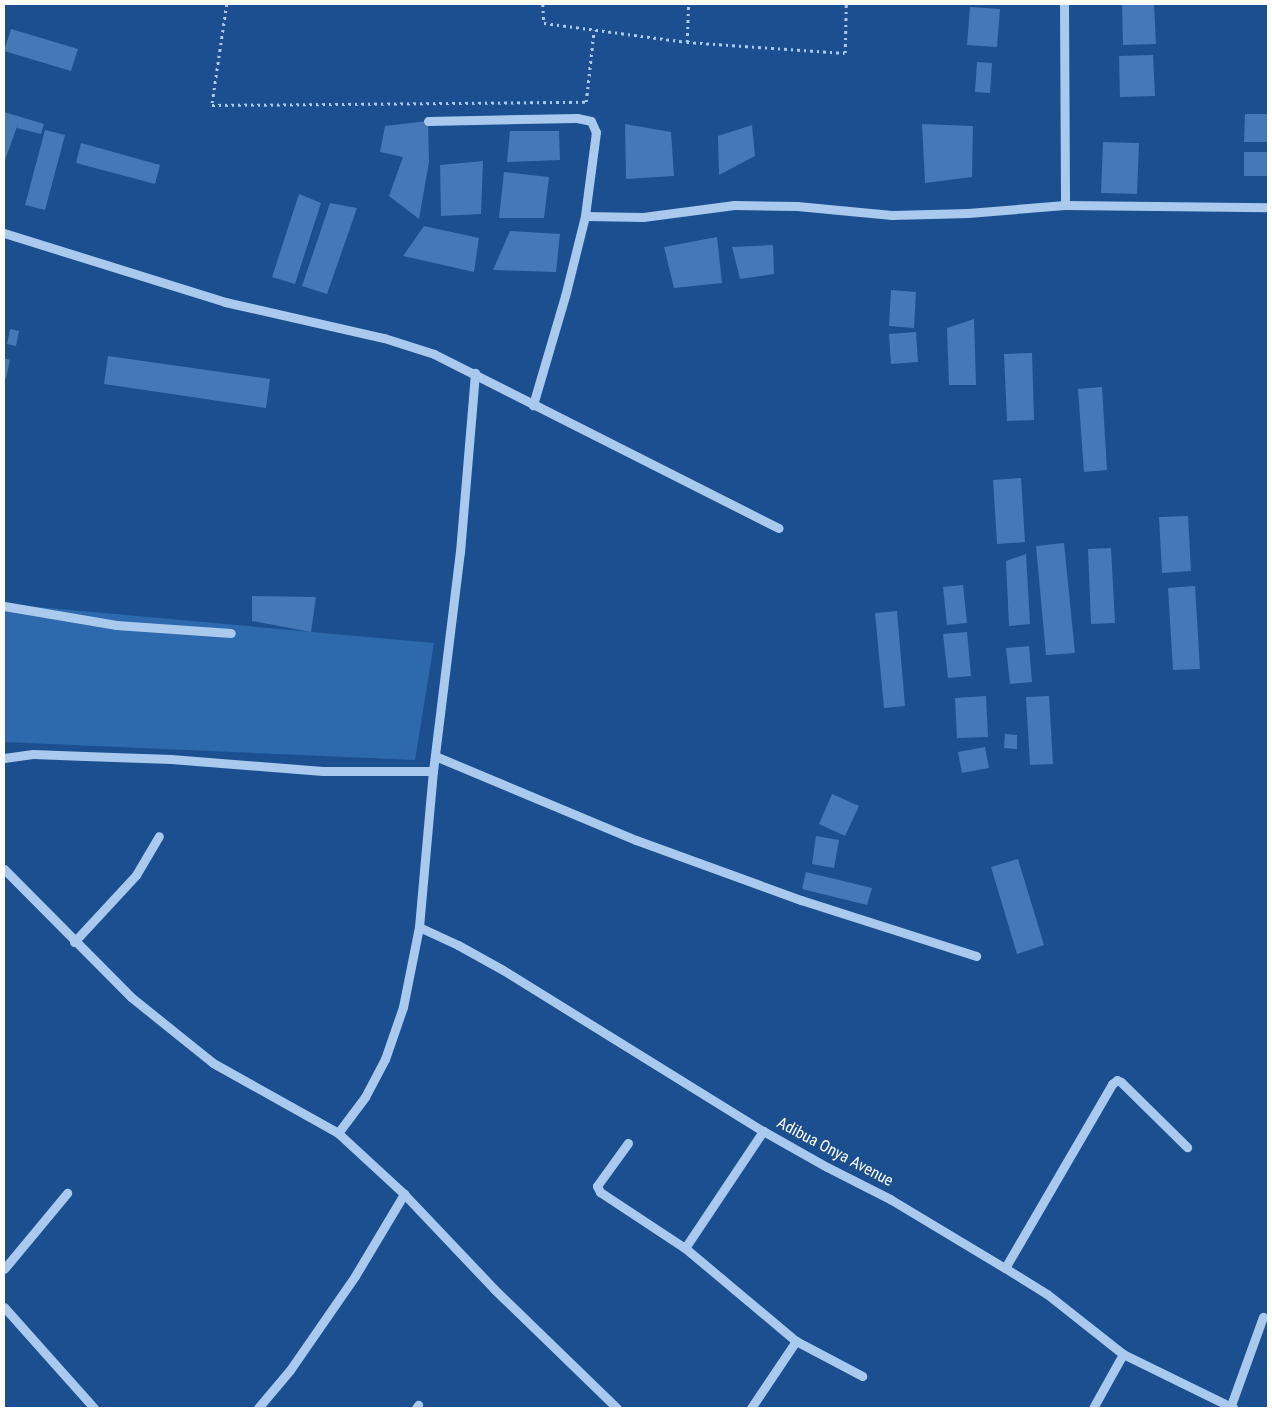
<!DOCTYPE html>
<html>
<head>
<meta charset="utf-8">
<style>
  body { margin:0 }
  #map { position:relative; width:1272px; height:1412px; overflow:hidden; background:#1b4f8f; font-family:"Roboto Condensed",sans-serif }
  div>[style] { position:absolute }
  .green>* { inset:0; background:#2e69ad }
  .building>* { inset:0; background:#4478b7 }
  .path>* { height:2.5px; margin-top:-1.25px; transform-origin:0; background:repeating-linear-gradient(90deg,#a9c9ee 0 2.5px,transparent 0 6.5px) }
  .minor>* { height:9px; margin:-4.5px; padding:0 4.5px; transform-origin:4.5px; border-radius:4.5px; background:#a9c9ee }
  span { translate:-50% -50%; white-space:nowrap; text-align:center; line-height:1.15; -webkit-text-stroke:4px #1b4f8f; paint-order:stroke }
  .street-label { font-size:16px; color:#fff }
  .frame { position:absolute; inset:0; border:5px solid #fff; pointer-events:none }
</style>
</head>
<body>
<div id="map">
  <div class="green">
    <i style="clip-path:polygon(4px 604px,434px 643px,415px 760px,4px 742px)"></i>
  </div>
  <div class="building">
    <i style="clip-path:polygon(1154px 4px,1156px 44px,1123px 45px,1122px 5px)"></i>
    <i style="clip-path:polygon(970px 7px,1000px 9px,997px 47px,967px 45px)"></i>
    <i style="clip-path:polygon(11px 29px,78px 49px,71px 71px,4px 51px)"></i>
    <i style="clip-path:polygon(1153px 55px,1155px 96px,1120px 97px,1119px 56px)"></i>
    <i style="clip-path:polygon(977px 62px,992px 63px,990px 93px,975px 92px)"></i>
    <i style="clip-path:polygon(4px 112px,44px 124px,41px 134px,17px 128px,19px 121px,4px 163px)"></i>
    <i style="clip-path:polygon(1245px 114px,1268px 114px,1268px 142px,1244px 142px)"></i>
    <i style="clip-path:polygon(428px 121px,429px 162px,419px 219px,389px 196px,403px 157px,380px 152px,385px 126px)"></i>
    <i style="clip-path:polygon(625px 124px,671px 132px,674px 176px,626px 179px)"></i>
    <i style="clip-path:polygon(922px 124px,973px 126px,972px 177px,925px 183px)"></i>
    <i style="clip-path:polygon(752px 125px,755px 156px,719px 175px,718px 136px)"></i>
    <i style="clip-path:polygon(45px 130px,65px 135px,45px 210px,25px 205px)"></i>
    <i style="clip-path:polygon(510px 131px,559px 131px,560px 160px,507px 162px)"></i>
    <i style="clip-path:polygon(1103px 142px,1139px 143px,1137px 194px,1101px 193px)"></i>
    <i style="clip-path:polygon(81px 143px,160px 165px,155px 184px,76px 163px)"></i>
    <i style="clip-path:polygon(1244px 152px,1268px 152px,1268px 176px,1244px 176px)"></i>
    <i style="clip-path:polygon(483px 161px,481px 214px,441px 216px,440px 165px)"></i>
    <i style="clip-path:polygon(504px 172px,549px 177px,544px 218px,499px 218px)"></i>
    <i style="clip-path:polygon(299px 194px,321px 203px,295px 284px,272px 277px)"></i>
    <i style="clip-path:polygon(330px 203px,357px 208px,327px 294px,302px 286px)"></i>
    <i style="clip-path:polygon(424px 226px,479px 238px,474px 272px,403px 256px)"></i>
    <i style="clip-path:polygon(510px 231px,560px 234px,556px 272px,493px 270px)"></i>
    <i style="clip-path:polygon(717px 237px,722px 283px,674px 288px,664px 247px)"></i>
    <i style="clip-path:polygon(773px 245px,774px 274px,740px 279px,732px 247px)"></i>
    <i style="clip-path:polygon(891px 290px,916px 292px,914px 328px,889px 326px)"></i>
    <i style="clip-path:polygon(974px 319px,976px 385px,949px 385px,947px 328px)"></i>
    <i style="clip-path:polygon(10px 329px,19px 331px,16px 346px,7px 344px)"></i>
    <i style="clip-path:polygon(916px 332px,918px 362px,891px 364px,889px 334px)"></i>
    <i style="clip-path:polygon(1032px 353px,1034px 420px,1007px 421px,1004px 354px)"></i>
    <i style="clip-path:polygon(108px 356px,270px 379px,266px 408px,104px 384px)"></i>
    <i style="clip-path:polygon(4px 358px,10px 360px,6px 379px,4px 378px)"></i>
    <i style="clip-path:polygon(1102px 387px,1107px 470px,1084px 472px,1078px 389px)"></i>
    <i style="clip-path:polygon(1021px 478px,1025px 542px,997px 544px,993px 480px)"></i>
    <i style="clip-path:polygon(1188px 516px,1191px 571px,1162px 573px,1159px 517px)"></i>
    <i style="clip-path:polygon(1064px 543px,1075px 653px,1046px 655px,1036px 546px)"></i>
    <i style="clip-path:polygon(1111px 548px,1115px 623px,1091px 624px,1088px 549px)"></i>
    <i style="clip-path:polygon(1026px 554px,1030px 624px,1009px 626px,1006px 561px)"></i>
    <i style="clip-path:polygon(963px 585px,967px 623px,947px 625px,943px 587px)"></i>
    <i style="clip-path:polygon(1195px 586px,1200px 669px,1173px 670px,1168px 588px)"></i>
    <i style="clip-path:polygon(252px 596px,316px 597px,311px 632px,252px 621px)"></i>
    <i style="clip-path:polygon(897px 611px,905px 706px,884px 708px,875px 613px)"></i>
    <i style="clip-path:polygon(967px 632px,971px 676px,948px 678px,943px 634px)"></i>
    <i style="clip-path:polygon(1029px 646px,1032px 682px,1010px 684px,1006px 648px)"></i>
    <i style="clip-path:polygon(986px 696px,988px 737px,957px 738px,955px 698px)"></i>
    <i style="clip-path:polygon(1049px 696px,1053px 764px,1030px 765px,1026px 697px)"></i>
    <i style="clip-path:polygon(1005px 734px,1017px 735px,1017px 749px,1004px 748px)"></i>
    <i style="clip-path:polygon(985px 747px,989px 768px,962px 773px,958px 752px)"></i>
    <i style="clip-path:polygon(832px 794px,859px 806px,845px 836px,819px 824px)"></i>
    <i style="clip-path:polygon(816px 836px,839px 840px,834px 868px,812px 864px)"></i>
    <i style="clip-path:polygon(1018px 859px,1044px 945px,1017px 954px,991px 867px)"></i>
    <i style="clip-path:polygon(806px 872px,872px 888px,867px 905px,802px 889px)"></i>
  </div>
  <div class="path">
    <i style="left:227px;top:4px;width:102px;rotate:98.4deg"></i>
    <i style="left:212px;top:105px;width:374px;rotate:-0.5deg"></i>
    <i style="left:586px;top:102px;width:72px;rotate:-83.7deg"></i>
    <i style="left:543px;top:4px;width:19px;rotate:87deg"></i>
    <i style="left:544px;top:23px;width:144px;rotate:7.6deg"></i>
    <i style="left:687px;top:42px;width:38px;rotate:-88deg"></i>
    <i style="left:687px;top:42px;width:158px;rotate:4deg"></i>
    <i style="left:845px;top:53px;width:49px;rotate:-88.8deg"></i>
  </div>
  <div class="minor">
    <i style="left:1064px;top:4px;width:201px;rotate:89.7deg"></i>
    <i style="left:428px;top:121px;width:149px;rotate:-1.2deg"></i>
    <i style="left:577px;top:118px;width:14px;rotate:12deg"></i>
    <i style="left:591px;top:121px;width:12px;rotate:66deg"></i>
    <i style="left:596px;top:132px;width:85px;rotate:97.5deg"></i>
    <i style="left:585px;top:216px;width:82px;rotate:104deg"></i>
    <i style="left:565px;top:296px;width:114px;rotate:106.4deg"></i>
    <i style="left:585px;top:216px;width:58px;rotate:1deg"></i>
    <i style="left:643px;top:217px;width:92px;rotate:-7.5deg"></i>
    <i style="left:734px;top:205px;width:63px;rotate:0.9deg"></i>
    <i style="left:797px;top:206px;width:95px;rotate:5.4deg"></i>
    <i style="left:892px;top:215px;width:76px;rotate:-1.5deg"></i>
    <i style="left:968px;top:213px;width:97px;rotate:-4.7deg"></i>
    <i style="left:1065px;top:205px;width:203px;rotate:0.6deg"></i>
    <i style="left:4px;top:233px;width:232px;rotate:17.3deg"></i>
    <i style="left:225px;top:302px;width:163px;rotate:12.8deg"></i>
    <i style="left:384px;top:338px;width:52px;rotate:17.7deg"></i>
    <i style="left:434px;top:354px;width:386px;rotate:26.8deg"></i>
    <i style="left:4px;top:606px;width:114px;rotate:9.6deg"></i>
    <i style="left:116px;top:625px;width:115px;rotate:4deg"></i>
    <i style="left:435px;top:756px;width:218px;rotate:22.7deg"></i>
    <i style="left:636px;top:840px;width:176px;rotate:20deg"></i>
    <i style="left:801px;top:900px;width:184px;rotate:17.7deg"></i>
    <i style="left:4px;top:758px;width:29px;rotate:-8deg"></i>
    <i style="left:33px;top:754px;width:52px;rotate:2.2deg"></i>
    <i style="left:85px;top:756px;width:86px;rotate:2deg"></i>
    <i style="left:171px;top:759px;width:152px;rotate:4.5deg"></i>
    <i style="left:323px;top:771px;width:110px"></i>
    <i style="left:4px;top:869px;width:180px;rotate:45.2deg"></i>
    <i style="left:131px;top:997px;width:105px;rotate:38.8deg"></i>
    <i style="left:213px;top:1063px;width:143px;rotate:29.2deg"></i>
    <i style="left:338px;top:1133px;width:90px;rotate:42.7deg"></i>
    <i style="left:404px;top:1194px;width:131px;rotate:46.5deg"></i>
    <i style="left:494px;top:1289px;width:171px;rotate:44.1deg"></i>
    <i style="left:419px;top:927px;width:43px;rotate:24.8deg"></i>
    <i style="left:458px;top:945px;width:51px;rotate:29.1deg"></i>
    <i style="left:503px;top:970px;width:306px;rotate:31.8deg"></i>
    <i style="left:763px;top:1131px;width:73px;rotate:29.4deg"></i>
    <i style="left:827px;top:1167px;width:71px;rotate:26.9deg"></i>
    <i style="left:890px;top:1199px;width:134px;rotate:31deg"></i>
    <i style="left:1005px;top:1268px;width:49px;rotate:31.8deg"></i>
    <i style="left:1047px;top:1294px;width:97px;rotate:38.3deg"></i>
    <i style="left:1123px;top:1354px;width:123px;rotate:26.1deg"></i>
    <i style="left:74px;top:942px;width:91px;rotate:-47.2deg"></i>
    <i style="left:136px;top:875px;width:45px;rotate:-59.5deg"></i>
    <i style="left:338px;top:1133px;width:45px;rotate:-53.1deg"></i>
    <i style="left:365px;top:1097px;width:43px;rotate:-62.2deg"></i>
    <i style="left:385px;top:1059px;width:55px;rotate:-70.9deg"></i>
    <i style="left:403px;top:1007px;width:82px;rotate:-78.7deg"></i>
    <i style="left:419px;top:927px;width:157px;rotate:-84.9deg"></i>
    <i style="left:433px;top:771px;width:221px;rotate:-83deg"></i>
    <i style="left:460px;top:552px;width:180px;rotate:-85.2deg"></i>
    <i style="left:628px;top:1143px;width:53px;rotate:125.8deg"></i>
    <i style="left:597px;top:1186px;width:7px;rotate:63deg"></i>
    <i style="left:600px;top:1192px;width:102px;rotate:33.4deg"></i>
    <i style="left:685px;top:1248px;width:145px;rotate:40deg"></i>
    <i style="left:685px;top:1248px;width:141px;rotate:-56.3deg"></i>
    <i style="left:1005px;top:1268px;width:213px;rotate:-59.8deg"></i>
    <i style="left:1112px;top:1084px;width:6px;rotate:-39deg"></i>
    <i style="left:1117px;top:1080px;width:4px;rotate:27deg"></i>
    <i style="left:1121px;top:1082px;width:93px;rotate:44.6deg"></i>
    <i style="left:4px;top:1269px;width:99px;rotate:-50.3deg"></i>
    <i style="left:4px;top:1307px;width:135px;rotate:48.3deg"></i>
    <i style="left:258px;top:1408px;width:50px;rotate:-49.9deg"></i>
    <i style="left:290px;top:1370px;width:114px;rotate:-55.3deg"></i>
    <i style="left:355px;top:1276px;width:96px;rotate:-59.1deg"></i>
    <i style="left:416px;top:1408px;width:4px;rotate:-56deg"></i>
    <i style="left:751px;top:1408px;width:81px;rotate:-56.1deg"></i>
    <i style="left:796px;top:1341px;width:75px;rotate:27.9deg"></i>
    <i style="left:1093px;top:1408px;width:62px;rotate:-60.9deg"></i>
    <i style="left:1230px;top:1408px;width:97px;rotate:-70.1deg"></i>
  </div>
  <div class="street-label">
    <span style="left:835px;top:1152px;rotate:28deg">Adibua Onya Avenue</span>
  </div>
  <div class="frame"></div>
</div>
</body>
</html>
